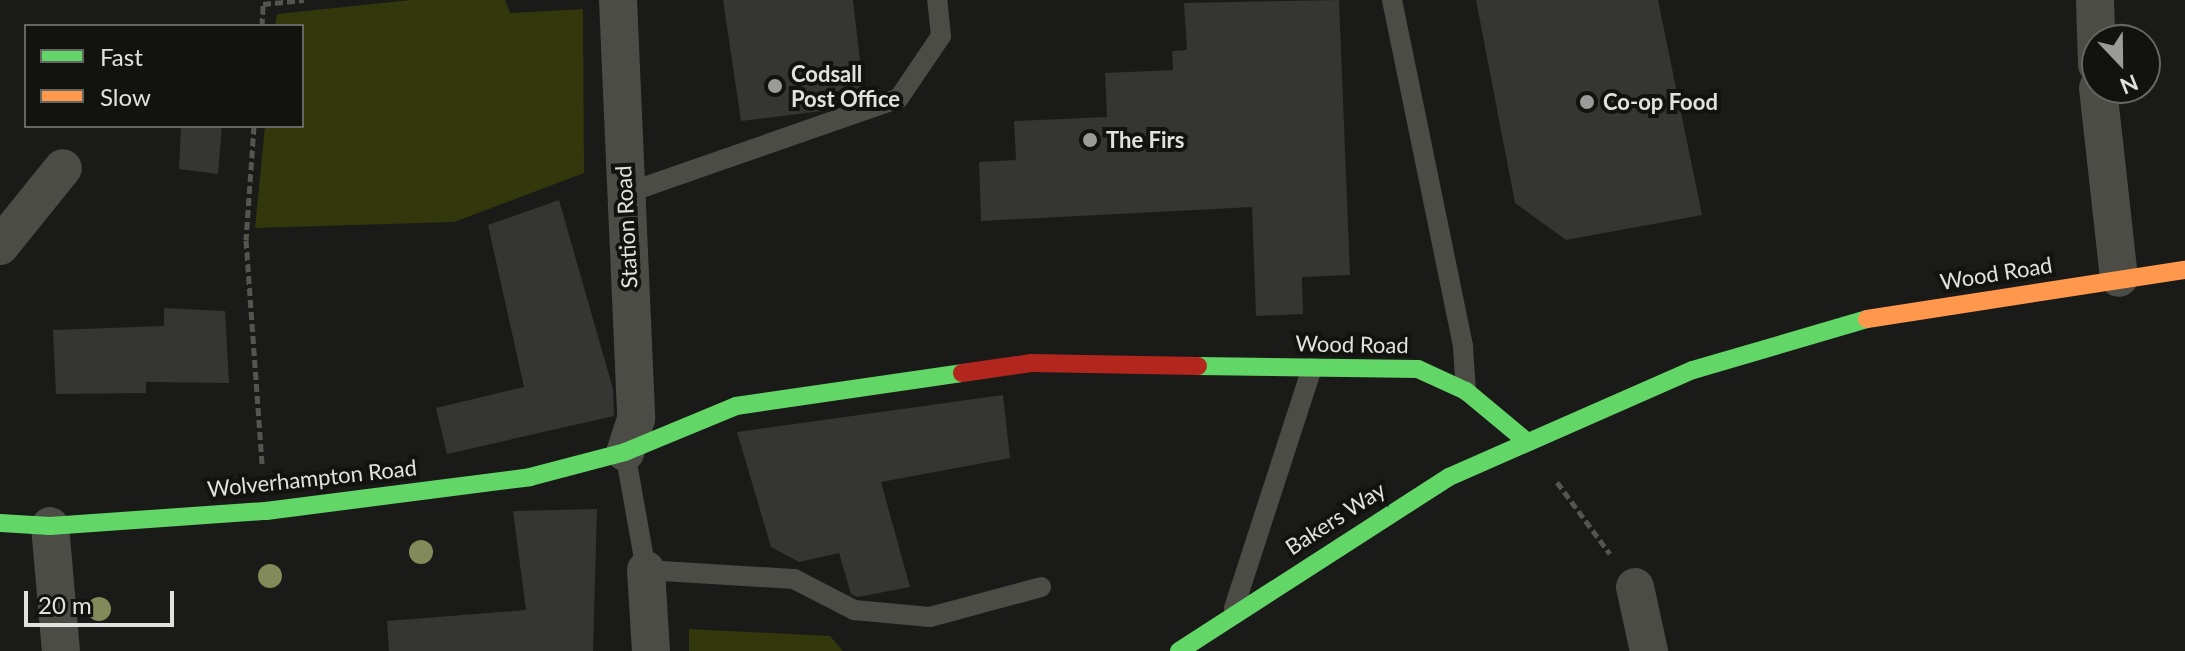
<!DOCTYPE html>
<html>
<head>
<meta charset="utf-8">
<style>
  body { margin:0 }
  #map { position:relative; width:2185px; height:651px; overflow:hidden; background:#1a1a18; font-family:Lato,sans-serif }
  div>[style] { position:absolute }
  .green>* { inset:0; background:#32370c }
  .building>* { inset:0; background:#353533 }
  .path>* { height:5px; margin-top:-2.5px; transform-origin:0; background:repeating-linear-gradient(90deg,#54554f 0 8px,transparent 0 12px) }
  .lane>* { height:20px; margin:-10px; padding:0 10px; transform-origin:10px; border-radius:10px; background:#4b4c45 }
  .street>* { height:38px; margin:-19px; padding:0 19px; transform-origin:19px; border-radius:19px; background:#4b4c45 }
  .fast>* { height:18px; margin:-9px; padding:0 9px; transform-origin:9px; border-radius:9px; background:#63d668 }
  .slow>* { height:18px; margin:-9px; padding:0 9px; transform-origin:9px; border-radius:9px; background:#ff974d }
  .jam>* { height:18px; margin:-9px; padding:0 9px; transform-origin:9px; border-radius:9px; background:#b3261e }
  .trees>* { width:24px; height:24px; margin:-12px; border-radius:50%; background:#828a59 }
  .dots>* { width:22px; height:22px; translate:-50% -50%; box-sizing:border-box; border:4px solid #12120f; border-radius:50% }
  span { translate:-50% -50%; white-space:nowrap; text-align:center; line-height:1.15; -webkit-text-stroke:8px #12120f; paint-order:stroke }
  .poi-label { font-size:22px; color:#e1e1df; font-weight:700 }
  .left { translate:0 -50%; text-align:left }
  .street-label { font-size:22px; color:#e1e1df }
  .legend { position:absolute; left:24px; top:24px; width:280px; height:104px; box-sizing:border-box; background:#12120f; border:2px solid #656562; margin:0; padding:10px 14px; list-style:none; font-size:24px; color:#e1e1df }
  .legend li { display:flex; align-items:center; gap:16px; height:40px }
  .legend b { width:40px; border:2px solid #656562 }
  .north { position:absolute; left:2081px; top:24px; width:80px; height:80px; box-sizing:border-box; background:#12120f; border:2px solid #656562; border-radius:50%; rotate:158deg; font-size:22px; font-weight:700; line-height:32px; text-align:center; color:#e1e1df }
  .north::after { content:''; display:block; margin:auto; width:28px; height:36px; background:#9b9b99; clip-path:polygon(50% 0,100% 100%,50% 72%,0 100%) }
  .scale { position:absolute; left:24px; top:591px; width:150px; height:36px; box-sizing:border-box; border:4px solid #e1e1df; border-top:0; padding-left:10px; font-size:24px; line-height:28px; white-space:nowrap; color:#e1e1df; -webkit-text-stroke:6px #12120f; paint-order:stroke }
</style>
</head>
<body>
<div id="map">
  <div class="green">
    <i style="clip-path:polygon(411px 0,505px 0,510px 13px,583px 9px,584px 173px,454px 222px,255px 228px,265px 126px,302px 126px,302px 26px,275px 26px,277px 14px)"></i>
    <i style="clip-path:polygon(689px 629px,830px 636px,843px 651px,689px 651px)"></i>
  </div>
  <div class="building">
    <i style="clip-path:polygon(723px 0,853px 0,863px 87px,822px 111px,741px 121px)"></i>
    <i style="clip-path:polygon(1339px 0,1350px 275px,1302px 277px,1303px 314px,1256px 316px,1252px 207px,981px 221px,979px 162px,1016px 160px,1014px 121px,1107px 117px,1105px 73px,1173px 70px,1172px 51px,1187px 50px,1184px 3px)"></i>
    <i style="clip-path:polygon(1476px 0,1658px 0,1702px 215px,1566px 240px,1515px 203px)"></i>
    <i style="clip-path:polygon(181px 126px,222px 126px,218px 174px,179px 169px)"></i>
    <i style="clip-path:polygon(559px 200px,613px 389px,614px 416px,447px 454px,436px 408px,524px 387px,488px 225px)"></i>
    <i style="clip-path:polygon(164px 308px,225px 311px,229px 383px,146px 382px,146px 393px,56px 394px,53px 330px,164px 326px)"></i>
    <i style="clip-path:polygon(1003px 395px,1010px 458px,881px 482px,910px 587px,858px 597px,851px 594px,839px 553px,799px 562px,771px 547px,737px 432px)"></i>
    <i style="clip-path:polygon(597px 509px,593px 651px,389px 651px,387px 621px,526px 610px,513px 511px)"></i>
  </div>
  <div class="path">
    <i style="left:262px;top:26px;width:22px;rotate:-87deg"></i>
    <i style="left:263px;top:4px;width:41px;rotate:-5.6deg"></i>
    <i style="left:254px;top:126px;width:114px;rotate:94deg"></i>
    <i style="left:246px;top:240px;width:225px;rotate:85.9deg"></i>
    <i style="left:1557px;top:482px;width:89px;rotate:53.6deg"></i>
  </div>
  <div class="lane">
    <i style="left:1392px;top:0;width:354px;rotate:78.4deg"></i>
    <i style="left:1463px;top:347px;width:44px;rotate:86.1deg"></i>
    <i style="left:624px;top:194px;width:291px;rotate:-19.2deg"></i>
    <i style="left:899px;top:98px;width:75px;rotate:-55.9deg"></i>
    <i style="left:941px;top:36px;width:36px;rotate:-96deg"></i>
    <i style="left:625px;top:452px;width:120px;rotate:79.9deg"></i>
    <i style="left:646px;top:570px;width:148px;rotate:3.5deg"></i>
    <i style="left:794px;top:579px;width:68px;rotate:27.3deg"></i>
    <i style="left:854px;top:610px;width:76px;rotate:5.3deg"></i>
    <i style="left:930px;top:617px;width:115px;rotate:-15.1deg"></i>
    <i style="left:1234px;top:608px;width:252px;rotate:-72deg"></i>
  </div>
  <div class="street">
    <i style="left:618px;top:0;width:419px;rotate:87.5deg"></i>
    <i style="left:636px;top:419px;width:35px;rotate:108deg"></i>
    <i style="left:2095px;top:0;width:65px;rotate:88.2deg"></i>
    <i style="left:2098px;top:88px;width:191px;rotate:83.7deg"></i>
    <i style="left:0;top:246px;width:100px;rotate:-51.1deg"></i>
    <i style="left:50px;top:526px;width:125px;rotate:85deg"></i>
    <i style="left:646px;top:570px;width:81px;rotate:86.5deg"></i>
    <i style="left:1635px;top:587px;width:66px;rotate:77.7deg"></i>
  </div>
  <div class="fast">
    <i style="left:1198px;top:366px;width:220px;rotate:0.8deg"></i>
    <i style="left:1418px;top:369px;width:53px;rotate:24.6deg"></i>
    <i style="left:1466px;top:391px;width:78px;rotate:39.8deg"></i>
    <i style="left:0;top:523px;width:50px;rotate:3.4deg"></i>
    <i style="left:50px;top:526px;width:217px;rotate:-4deg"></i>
    <i style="left:266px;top:511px;width:266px;rotate:-7.3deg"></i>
    <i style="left:530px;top:477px;width:98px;rotate:-14.7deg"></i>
    <i style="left:625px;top:452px;width:120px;rotate:-22.5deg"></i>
    <i style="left:736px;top:406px;width:228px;rotate:-8.3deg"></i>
    <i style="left:1179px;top:651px;width:321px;rotate:-32.8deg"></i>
    <i style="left:1449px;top:477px;width:266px;rotate:-23.7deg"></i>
    <i style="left:1693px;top:370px;width:181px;rotate:-16.3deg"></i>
  </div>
  <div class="slow">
    <i style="left:1867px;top:319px;width:322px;rotate:-8.8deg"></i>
  </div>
  <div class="jam">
    <i style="left:962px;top:373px;width:70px;rotate:-8.2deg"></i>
    <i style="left:1031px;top:363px;width:167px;rotate:1deg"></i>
  </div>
  <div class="trees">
    <i style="left:421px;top:552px"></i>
    <i style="left:270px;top:576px"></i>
    <i style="left:99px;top:609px"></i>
  </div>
  <div class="dots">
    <i style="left:775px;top:86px;background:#9b9b99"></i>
    <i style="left:1587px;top:102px;background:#9b9b99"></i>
    <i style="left:1090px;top:140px;background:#9b9b99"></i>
  </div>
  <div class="poi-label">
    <span class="left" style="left:791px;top:86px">Codsall<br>Post Office</span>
    <span class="left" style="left:1603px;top:102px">Co-op Food</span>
    <span class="left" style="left:1106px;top:140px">The Firs</span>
  </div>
  <div class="street-label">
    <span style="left:626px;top:227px;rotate:-93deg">Station Road</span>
    <span style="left:1996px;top:273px;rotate:-9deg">Wood Road</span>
    <span style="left:1352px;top:344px;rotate:1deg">Wood Road</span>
    <span style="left:312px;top:478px;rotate:-6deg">Wolverhampton Road</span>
    <span style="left:1335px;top:518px;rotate:-33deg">Bakers Way</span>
  </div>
  <ul class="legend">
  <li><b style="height:10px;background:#63d668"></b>Fast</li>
  <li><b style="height:10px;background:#ff974d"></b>Slow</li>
  </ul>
  <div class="north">N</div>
  <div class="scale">20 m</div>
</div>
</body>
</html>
